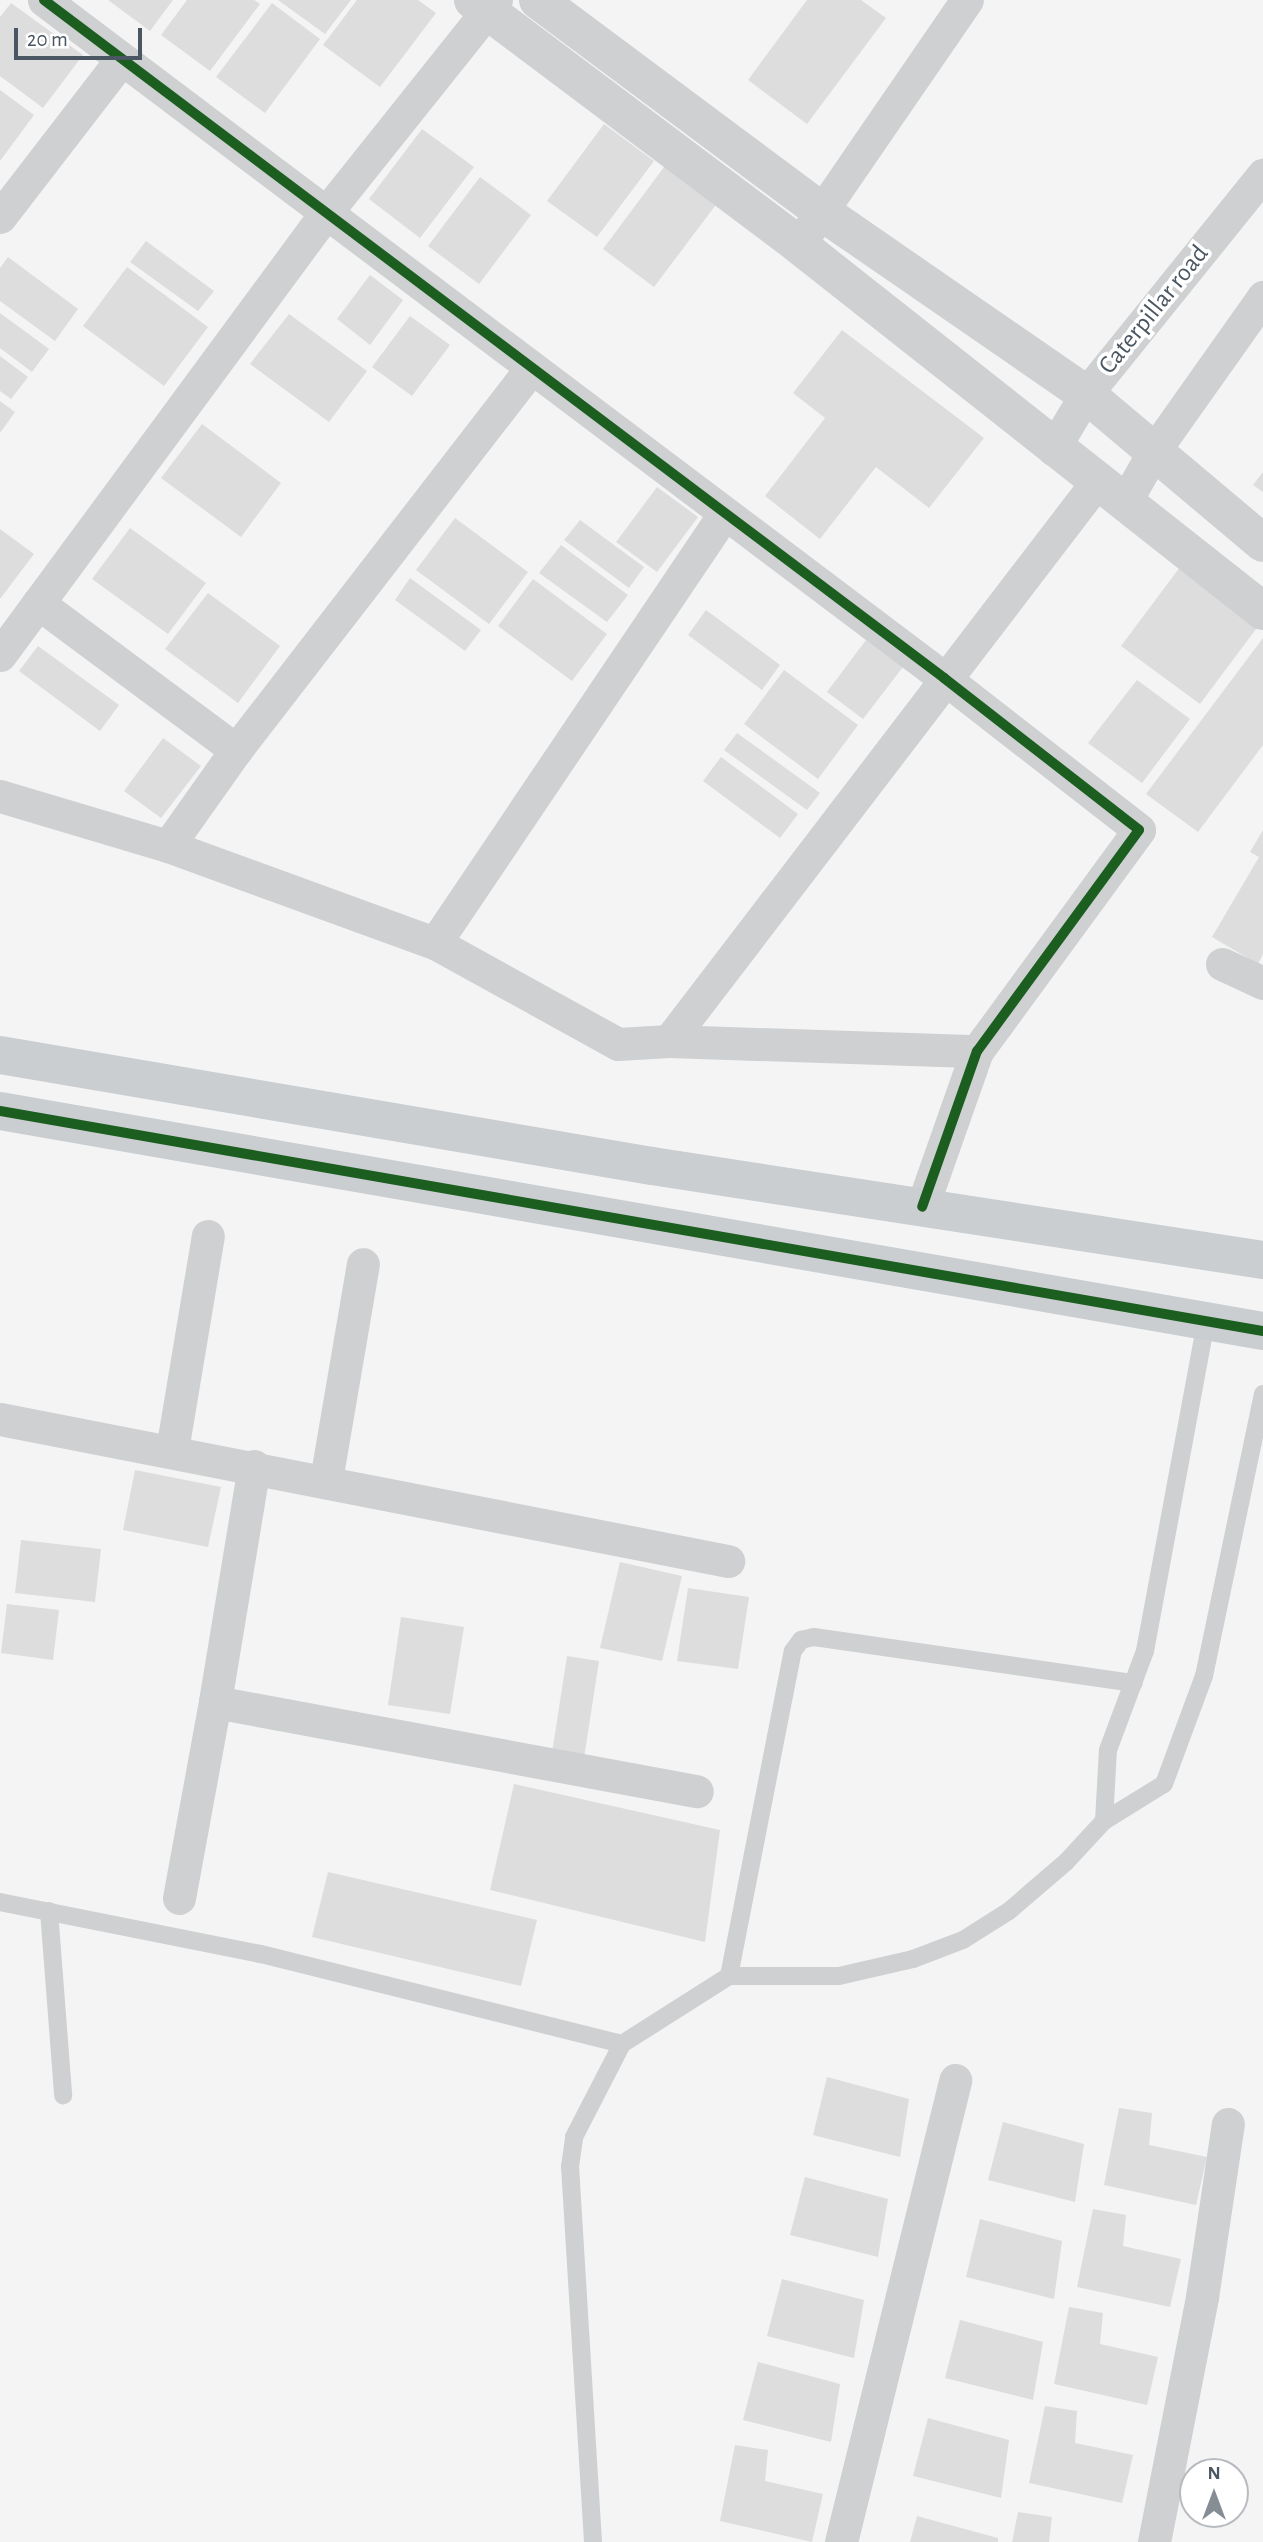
<!DOCTYPE html>
<html>
<head>
<meta charset="utf-8">
<style>
  body { margin:0 }
  #map { position:relative; width:1263px; height:2542px; overflow:hidden; background:#f4f4f4; font-family:"Alegreya Sans",sans-serif }
  div>[style] { position:absolute }
  .building>* { inset:0; background:#ddddde }
  .service>* { height:18px; margin:-9px; padding:0 9px; transform-origin:9px; border-radius:9px; background:#ced0d2 }
  .minor>* { height:33px; margin:-16.5px; padding:0 16.5px; transform-origin:16.5px; border-radius:16.5px; background:#ced0d2 }
  .tertiary>* { height:38px; margin:-19px; padding:0 19px; transform-origin:19px; border-radius:19px; background:#ced0d2 }
  .primary>* { height:38px; margin:-19px; padding:0 19px; transform-origin:19px; border-radius:19px; background:#caced1 }
  .cycleway>* { height:10px; margin:-5px; padding:0 5px; transform-origin:5px; border-radius:5px; background:#1b5e20 }
  span { translate:-50% -50%; white-space:nowrap; text-align:center; line-height:1.15; -webkit-text-stroke:7px #fff; paint-order:stroke }
  .street-label { font-size:26px; color:#4a5661 }
  .north { position:absolute; left:1179px; top:2458px; width:70px; height:70px; box-sizing:border-box; background:#fff; border:2px solid #b7bbc0; border-radius:50%; rotate:0deg; font-size:19px; font-weight:700; line-height:28px; text-align:center; color:#4a5661 }
  .north::after { content:''; display:block; margin:auto; width:24px; height:32px; background:#868d94; clip-path:polygon(50% 0,100% 100%,50% 72%,0 100%) }
  .scale { position:absolute; left:14px; top:28px; width:128px; height:32px; box-sizing:border-box; border:4px solid #4a5661; border-top:0; padding-left:9px; font-size:21px; line-height:24px; white-space:nowrap; color:#4a5661; -webkit-text-stroke:5px #fff; paint-order:stroke }
</style>
</head>
<body>
<div id="map">
  <div class="building">
    <i style="clip-path:polygon(108px 0,173px 0,150px 31px)"></i>
    <i style="clip-path:polygon(187px 0,254px 0,260px 4px,210px 71px,161px 35px)"></i>
    <i style="clip-path:polygon(278px 0,351px 0,325px 34px)"></i>
    <i style="clip-path:polygon(357px 0,418px 0,436px 13px,380px 87px,323px 45px)"></i>
    <i style="clip-path:polygon(807px 0,861px 0,886px 18px,807px 124px,748px 80px)"></i>
    <i style="clip-path:polygon(11px 3px,83px 55px,43px 108px,0 76px,0 17px)"></i>
    <i style="clip-path:polygon(272px 3px,320px 39px,265px 113px,216px 77px)"></i>
    <i style="clip-path:polygon(0 90px,34px 115px,0 161px)"></i>
    <i style="clip-path:polygon(604px 124px,654px 161px,597px 237px,547px 201px)"></i>
    <i style="clip-path:polygon(422px 129px,474px 167px,420px 238px,369px 199px)"></i>
    <i style="clip-path:polygon(667px 163px,718px 202px,654px 287px,603px 249px)"></i>
    <i style="clip-path:polygon(480px 177px,531px 215px,479px 284px,428px 246px)"></i>
    <i style="clip-path:polygon(146px 241px,214px 291px,198px 311px,130px 262px)"></i>
    <i style="clip-path:polygon(8px 257px,78px 309px,55px 341px,0 301px,0 268px)"></i>
    <i style="clip-path:polygon(127px 267px,208px 327px,164px 386px,83px 326px)"></i>
    <i style="clip-path:polygon(370px 275px,403px 300px,370px 345px,337px 319px)"></i>
    <i style="clip-path:polygon(0 313px,49px 349px,32px 372px,0 348px)"></i>
    <i style="clip-path:polygon(289px 314px,367px 371px,329px 422px,250px 364px)"></i>
    <i style="clip-path:polygon(410px 316px,450px 345px,412px 396px,372px 367px)"></i>
    <i style="clip-path:polygon(842px 330px,984px 438px,929px 508px,876px 467px,820px 539px,765px 496px,825px 418px,793px 393px)"></i>
    <i style="clip-path:polygon(0 356px,28px 377px,11px 399px,0 391px)"></i>
    <i style="clip-path:polygon(0 401px,15px 412px,0 433px)"></i>
    <i style="clip-path:polygon(202px 424px,281px 483px,241px 537px,161px 478px)"></i>
    <i style="clip-path:polygon(1263px 472px,1263px 492px,1253px 485px)"></i>
    <i style="clip-path:polygon(657px 487px,698px 517px,657px 572px,616px 542px)"></i>
    <i style="clip-path:polygon(455px 518px,528px 572px,489px 624px,416px 570px)"></i>
    <i style="clip-path:polygon(580px 520px,644px 567px,629px 588px,564px 540px)"></i>
    <i style="clip-path:polygon(130px 528px,206px 583px,168px 634px,92px 579px)"></i>
    <i style="clip-path:polygon(0 529px,34px 554px,0 599px)"></i>
    <i style="clip-path:polygon(561px 545px,628px 595px,607px 622px,539px 573px)"></i>
    <i style="clip-path:polygon(1183px 563px,1262px 621px,1200px 704px,1121px 646px)"></i>
    <i style="clip-path:polygon(410px 578px,481px 630px,465px 651px,395px 600px)"></i>
    <i style="clip-path:polygon(533px 579px,607px 634px,572px 681px,498px 626px)"></i>
    <i style="clip-path:polygon(208px 593px,280px 646px,238px 703px,165px 649px)"></i>
    <i style="clip-path:polygon(706px 610px,780px 665px,762px 690px,688px 635px)"></i>
    <i style="clip-path:polygon(1263px 638px,1263px 745px,1198px 832px,1146px 794px)"></i>
    <i style="clip-path:polygon(866px 640px,903px 667px,863px 719px,827px 692px)"></i>
    <i style="clip-path:polygon(38px 646px,119px 705px,100px 731px,19px 671px)"></i>
    <i style="clip-path:polygon(784px 670px,858px 725px,818px 779px,744px 724px)"></i>
    <i style="clip-path:polygon(1137px 680px,1190px 719px,1142px 783px,1088px 743px)"></i>
    <i style="clip-path:polygon(737px 733px,820px 793px,807px 810px,724px 750px)"></i>
    <i style="clip-path:polygon(163px 738px,201px 766px,161px 818px,124px 791px)"></i>
    <i style="clip-path:polygon(721px 757px,798px 814px,780px 838px,703px 781px)"></i>
    <i style="clip-path:polygon(1263px 830px,1263px 954px,1258px 964px,1212px 937px,1259px 857px,1250px 852px)"></i>
    <i style="clip-path:polygon(135px 1470px,221px 1487px,208px 1547px,123px 1530px)"></i>
    <i style="clip-path:polygon(21px 1540px,101px 1549px,95px 1602px,15px 1593px)"></i>
    <i style="clip-path:polygon(620px 1562px,682px 1576px,662px 1661px,600px 1648px)"></i>
    <i style="clip-path:polygon(688px 1588px,749px 1597px,738px 1669px,677px 1661px)"></i>
    <i style="clip-path:polygon(7px 1604px,59px 1610px,53px 1660px,1px 1653px)"></i>
    <i style="clip-path:polygon(401px 1617px,464px 1627px,450px 1714px,388px 1705px)"></i>
    <i style="clip-path:polygon(567px 1656px,599px 1661px,584px 1758px,552px 1753px)"></i>
    <i style="clip-path:polygon(514px 1784px,720px 1830px,705px 1942px,490px 1890px)"></i>
    <i style="clip-path:polygon(328px 1872px,537px 1920px,521px 1986px,312px 1937px)"></i>
    <i style="clip-path:polygon(827px 2077px,909px 2099px,900px 2157px,813px 2135px)"></i>
    <i style="clip-path:polygon(1119px 2108px,1152px 2113px,1149px 2145px,1207px 2157px,1196px 2205px,1104px 2185px)"></i>
    <i style="clip-path:polygon(1003px 2122px,1084px 2144px,1075px 2202px,988px 2180px)"></i>
    <i style="clip-path:polygon(805px 2177px,888px 2199px,878px 2257px,790px 2235px)"></i>
    <i style="clip-path:polygon(1093px 2209px,1126px 2215px,1123px 2246px,1181px 2259px,1170px 2307px,1077px 2287px)"></i>
    <i style="clip-path:polygon(980px 2219px,1062px 2241px,1054px 2299px,966px 2277px)"></i>
    <i style="clip-path:polygon(782px 2279px,864px 2300px,854px 2358px,767px 2336px)"></i>
    <i style="clip-path:polygon(1069px 2307px,1103px 2313px,1100px 2344px,1158px 2357px,1147px 2405px,1054px 2384px)"></i>
    <i style="clip-path:polygon(960px 2320px,1043px 2342px,1033px 2400px,945px 2378px)"></i>
    <i style="clip-path:polygon(758px 2362px,840px 2384px,831px 2442px,743px 2420px)"></i>
    <i style="clip-path:polygon(1045px 2406px,1077px 2411px,1075px 2443px,1133px 2455px,1122px 2503px,1029px 2483px)"></i>
    <i style="clip-path:polygon(928px 2418px,1009px 2440px,1001px 2498px,913px 2476px)"></i>
    <i style="clip-path:polygon(735px 2445px,768px 2450px,765px 2481px,823px 2494px,812px 2542px,720px 2521px)"></i>
    <i style="clip-path:polygon(1018px 2512px,1052px 2517px,1049px 2542px,1012px 2542px)"></i>
    <i style="clip-path:polygon(917px 2516px,998px 2538px,998px 2542px,910px 2542px)"></i>
  </div>
  <div class="service">
    <i style="left:1104px;top:1821px;width:71px;rotate:-86.8deg"></i>
    <i style="left:1108px;top:1750px;width:106px;rotate:-69.5deg"></i>
    <i style="left:1145px;top:1651px;width:336px;rotate:-79.5deg"></i>
    <i style="left:0;top:1902px;width:266px;rotate:11.3deg"></i>
    <i style="left:261px;top:1954px;width:372px;rotate:14deg"></i>
    <i style="left:49px;top:1911px;width:185px;rotate:85.6deg"></i>
    <i style="left:729px;top:1976px;width:110px"></i>
    <i style="left:839px;top:1976px;width:76px;rotate:-12.9deg"></i>
    <i style="left:913px;top:1959px;width:53px;rotate:-20.8deg"></i>
    <i style="left:963px;top:1940px;width:54px;rotate:-32.2deg"></i>
    <i style="left:1009px;top:1911px;width:75px;rotate:-40.7deg"></i>
    <i style="left:1066px;top:1862px;width:56px;rotate:-47.2deg"></i>
    <i style="left:1104px;top:1821px;width:70px;rotate:-31.7deg"></i>
    <i style="left:1164px;top:1784px;width:115px;rotate:-69.7deg"></i>
    <i style="left:1204px;top:1676px;width:288px;rotate:-78.2deg"></i>
    <i style="left:593px;top:2542px;width:376px;rotate:-93.5deg"></i>
    <i style="left:570px;top:2167px;width:30px;rotate:-82deg"></i>
    <i style="left:574px;top:2137px;width:105px;rotate:-62.7deg"></i>
    <i style="left:622px;top:2044px;width:127px;rotate:-32.4deg"></i>
    <i style="left:729px;top:1976px;width:331px;rotate:-78.9deg"></i>
    <i style="left:793px;top:1651px;width:14px;rotate:-54deg"></i>
    <i style="left:801px;top:1640px;width:13px;rotate:-13deg"></i>
    <i style="left:814px;top:1637px;width:323px;rotate:8.2deg"></i>
  </div>
  <div class="minor">
    <i style="left:44px;top:0;width:1127px;rotate:36.99deg"></i>
    <i style="left:944px;top:678px;width:247px;rotate:37.9deg"></i>
    <i style="left:1139px;top:830px;width:274px;rotate:126.2deg"></i>
    <i style="left:977px;top:1051px;width:165px;rotate:109.4deg"></i>
    <i style="left:0;top:217px;width:198px;rotate:-52.4deg"></i>
    <i style="left:806px;top:234px;width:284px;rotate:-55.5deg"></i>
    <i style="left:1053px;top:449px;width:64px;rotate:-59deg"></i>
    <i style="left:1086px;top:394px;width:282px;rotate:-51.1deg"></i>
    <i style="left:1124px;top:504px;width:61px;rotate:-60.5deg"></i>
    <i style="left:1154px;top:451px;width:189px;rotate:-54.7deg"></i>
    <i style="left:38px;top:603px;width:247px;rotate:36.6deg"></i>
    <i style="left:236px;top:750px;width:483px;rotate:-52.3deg"></i>
    <i style="left:0;top:655px;width:548px;rotate:-53.61deg"></i>
    <i style="left:325px;top:214px;width:274px;rotate:-51.4deg"></i>
    <i style="left:0;top:796px;width:175px;rotate:16.6deg"></i>
    <i style="left:168px;top:846px;width:284px;rotate:20deg"></i>
    <i style="left:435px;top:943px;width:209px;rotate:28.9deg"></i>
    <i style="left:618px;top:1044px;width:51px;rotate:-3.4deg"></i>
    <i style="left:669px;top:1041px;width:308px;rotate:1.9deg"></i>
    <i style="left:168px;top:846px;width:118px;rotate:-54.7deg"></i>
    <i style="left:435px;top:943px;width:517px;rotate:-56.03deg"></i>
    <i style="left:1222px;top:964px;width:45px;rotate:24.9deg"></i>
    <i style="left:669px;top:1041px;width:703px;rotate:-52.58deg"></i>
    <i style="left:0;top:1419px;width:742px;rotate:11.04deg"></i>
    <i style="left:172px;top:1450px;width:217px;rotate:-80.5deg"></i>
    <i style="left:254px;top:1466px;width:239px;rotate:99.4deg"></i>
    <i style="left:215px;top:1702px;width:490px;rotate:10.5deg"></i>
    <i style="left:326px;top:1480px;width:219px;rotate:-80.3deg"></i>
    <i style="left:179px;top:1898px;width:199px;rotate:-79.6deg"></i>
    <i style="left:841px;top:2542px;width:476px;rotate:-76.1deg"></i>
    <i style="left:1154px;top:2542px;width:250px;rotate:-78.9deg"></i>
    <i style="left:1202px;top:2297px;width:175px;rotate:-81.5deg"></i>
  </div>
  <div class="tertiary">
    <i style="left:473px;top:0;width:408px;rotate:36.9deg"></i>
    <i style="left:799px;top:245px;width:591px;rotate:38.27deg"></i>
    <i style="left:538px;top:0;width:354px;rotate:36.7deg"></i>
    <i style="left:822px;top:212px;width:321px;rotate:34.6deg"></i>
    <i style="left:1086px;top:394px;width:231px;rotate:40.1deg"></i>
  </div>
  <div class="primary">
    <i style="left:0;top:1055px;width:661px;rotate:9.66deg"></i>
    <i style="left:652px;top:1166px;width:618px;rotate:8.75deg"></i>
    <i style="left:0;top:1111px;width:1282px;rotate:9.88deg"></i>
  </div>
  <div class="cycleway">
    <i style="left:44px;top:0;width:1127px;rotate:36.99deg"></i>
    <i style="left:944px;top:678px;width:247px;rotate:37.9deg"></i>
    <i style="left:1139px;top:830px;width:274px;rotate:126.2deg"></i>
    <i style="left:977px;top:1051px;width:165px;rotate:109.4deg"></i>
    <i style="left:0;top:1111px;width:1282px;rotate:9.88deg"></i>
  </div>
  <div class="street-label">
    <span style="left:1154px;top:310px;rotate:-51deg">Caterpillar road</span>
  </div>
  <div class="north">N</div>
  <div class="scale">20 m</div>
</div>
</body>
</html>
